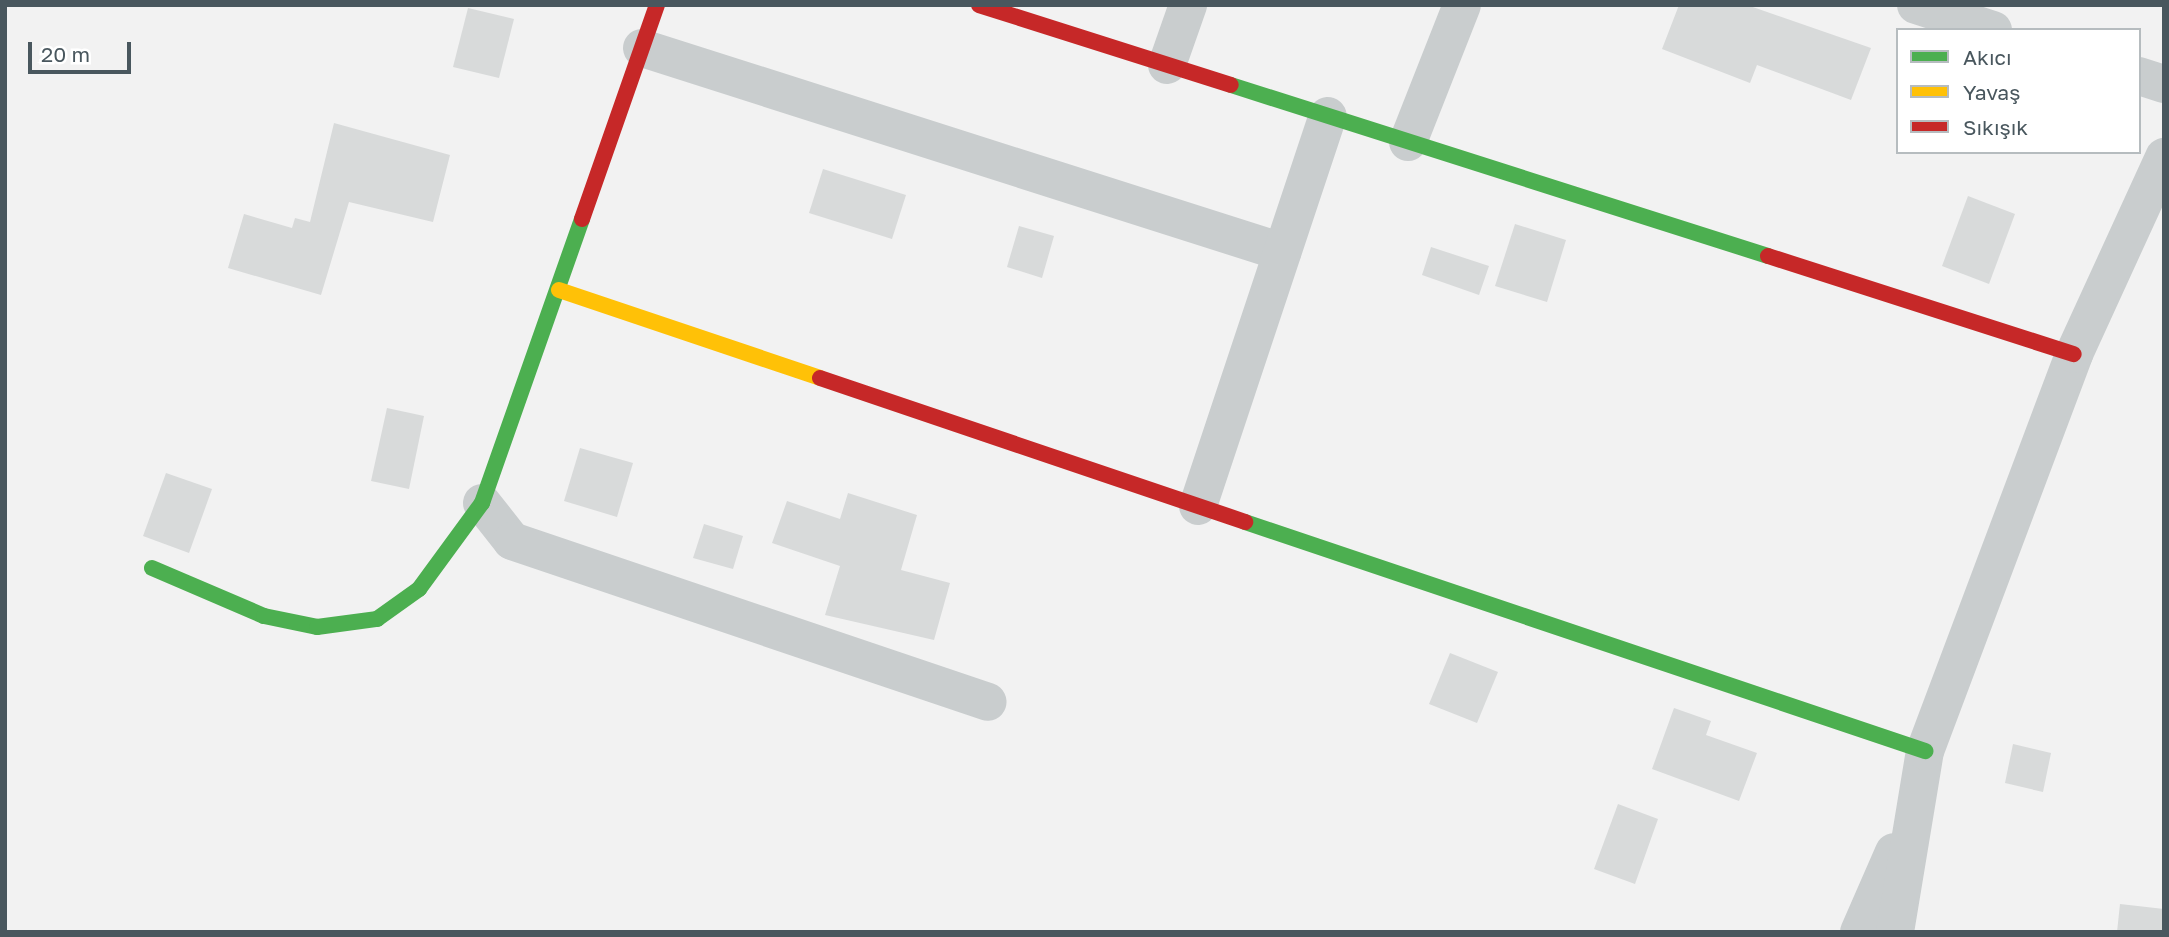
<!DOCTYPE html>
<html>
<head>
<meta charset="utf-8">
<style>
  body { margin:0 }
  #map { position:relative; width:2169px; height:937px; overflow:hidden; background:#f2f2f2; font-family:"Golos Text",sans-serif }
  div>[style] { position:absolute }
  .building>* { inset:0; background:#d8dada }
  .street>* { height:38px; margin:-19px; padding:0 19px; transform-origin:19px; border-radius:19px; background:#c9cdce }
  .fast>* { height:16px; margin:-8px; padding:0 8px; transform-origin:8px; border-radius:8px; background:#4caf50 }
  .slow>* { height:16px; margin:-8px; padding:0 8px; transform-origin:8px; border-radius:8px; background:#ffc107 }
  .jam>* { height:16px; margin:-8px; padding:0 8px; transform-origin:8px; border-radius:8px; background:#c62828 }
  span { translate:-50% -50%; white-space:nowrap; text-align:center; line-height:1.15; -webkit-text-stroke:7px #fff; paint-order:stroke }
  .frame { position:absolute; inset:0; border:7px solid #49575e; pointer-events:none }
  .legend { position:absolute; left:1896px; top:28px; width:245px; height:126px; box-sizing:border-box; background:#fff; border:2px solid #b6bcbf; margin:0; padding:9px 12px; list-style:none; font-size:21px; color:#49575e }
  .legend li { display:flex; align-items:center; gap:14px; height:35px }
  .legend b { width:35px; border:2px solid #b6bcbf }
  .scale { position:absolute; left:28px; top:42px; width:103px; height:32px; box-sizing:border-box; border:4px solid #49575e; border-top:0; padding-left:9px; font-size:21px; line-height:24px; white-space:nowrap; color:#49575e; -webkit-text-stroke:5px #fff; paint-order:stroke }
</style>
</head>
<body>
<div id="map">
  <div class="building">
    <i style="clip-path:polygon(1679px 5px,1747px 5px,1871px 48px,1851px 100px,1757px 65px,1750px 83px,1662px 49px)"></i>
    <i style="clip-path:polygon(468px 8px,514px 19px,499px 78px,453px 67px)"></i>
    <i style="clip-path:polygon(334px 123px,450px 155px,433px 222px,349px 202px,321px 295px,228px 268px,244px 214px,292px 228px,295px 218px,310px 222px)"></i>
    <i style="clip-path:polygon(823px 169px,906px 195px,892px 239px,809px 213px)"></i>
    <i style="clip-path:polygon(1968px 196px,2015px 214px,1989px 284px,1942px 266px)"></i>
    <i style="clip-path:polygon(1515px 224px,1566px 240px,1547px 302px,1495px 286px)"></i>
    <i style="clip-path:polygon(1019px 226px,1054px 236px,1042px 278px,1007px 267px)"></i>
    <i style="clip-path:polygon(1431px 247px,1489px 266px,1479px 295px,1422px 275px)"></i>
    <i style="clip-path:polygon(387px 408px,424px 416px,409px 489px,371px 481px)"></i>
    <i style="clip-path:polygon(580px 448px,633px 463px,617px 517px,564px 501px)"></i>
    <i style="clip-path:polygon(166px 473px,212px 489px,189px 553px,143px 536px)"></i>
    <i style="clip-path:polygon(848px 493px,917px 515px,901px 570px,950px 583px,934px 640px,825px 615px,840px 566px,772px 543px,787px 501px,840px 519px)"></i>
    <i style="clip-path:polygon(704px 524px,743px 536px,733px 569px,693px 558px)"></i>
    <i style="clip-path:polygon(1450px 653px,1498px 672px,1477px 723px,1429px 704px)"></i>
    <i style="clip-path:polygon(1674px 708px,1711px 721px,1706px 735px,1757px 753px,1739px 801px,1652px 769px)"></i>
    <i style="clip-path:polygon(2013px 744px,2051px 753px,2043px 792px,2005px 783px)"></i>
    <i style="clip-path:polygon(1618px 804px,1658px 819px,1635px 884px,1594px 869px)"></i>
    <i style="clip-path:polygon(2120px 904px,2164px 909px,2164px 932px,2117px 932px)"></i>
  </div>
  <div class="street">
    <i style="left:1916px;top:5px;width:81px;rotate:18deg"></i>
    <i style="left:642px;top:48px;width:672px;rotate:17.68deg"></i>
    <i style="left:1167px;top:65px;width:64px;rotate:-70.7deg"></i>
    <i style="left:2139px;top:76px;width:26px;rotate:18deg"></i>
    <i style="left:1408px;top:142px;width:147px;rotate:-68.5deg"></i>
    <i style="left:482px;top:503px;width:48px;rotate:51.7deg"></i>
    <i style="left:512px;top:541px;width:502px;rotate:18.69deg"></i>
    <i style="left:1198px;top:506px;width:411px;rotate:-71.6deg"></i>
    <i style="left:1859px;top:932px;width:87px;rotate:-66.4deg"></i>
    <i style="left:1895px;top:932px;width:183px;rotate:-80.6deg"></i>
    <i style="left:1925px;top:751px;width:424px;rotate:-69.4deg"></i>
    <i style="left:2074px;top:354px;width:217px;rotate:-65.4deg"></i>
  </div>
  <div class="fast">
    <i style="left:1231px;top:85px;width:564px;rotate:17.66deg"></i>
    <i style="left:1245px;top:522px;width:718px;rotate:18.61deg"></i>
    <i style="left:152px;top:568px;width:122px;rotate:23.2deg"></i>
    <i style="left:264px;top:616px;width:54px;rotate:11.7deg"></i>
    <i style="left:317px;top:627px;width:61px;rotate:-7.6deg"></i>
    <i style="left:377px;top:619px;width:52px;rotate:-35.5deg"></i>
    <i style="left:419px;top:589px;width:107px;rotate:-53.8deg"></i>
    <i style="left:482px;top:503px;width:301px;rotate:-70.6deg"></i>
  </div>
  <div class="slow">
    <i style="left:559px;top:290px;width:275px;rotate:18.6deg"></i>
  </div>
  <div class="jam">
    <i style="left:979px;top:5px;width:264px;rotate:17.6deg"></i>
    <i style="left:582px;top:219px;width:227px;rotate:-70.7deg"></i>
    <i style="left:1768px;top:256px;width:321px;rotate:17.8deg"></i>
    <i style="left:820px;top:378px;width:449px;rotate:18.7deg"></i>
  </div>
  <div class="frame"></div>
  <ul class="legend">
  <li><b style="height:9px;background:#4caf50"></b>Akıcı</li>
  <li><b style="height:9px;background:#ffc107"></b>Yavaş</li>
  <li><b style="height:9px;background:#c62828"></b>Sıkışık</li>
  </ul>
  <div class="scale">20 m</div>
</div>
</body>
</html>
